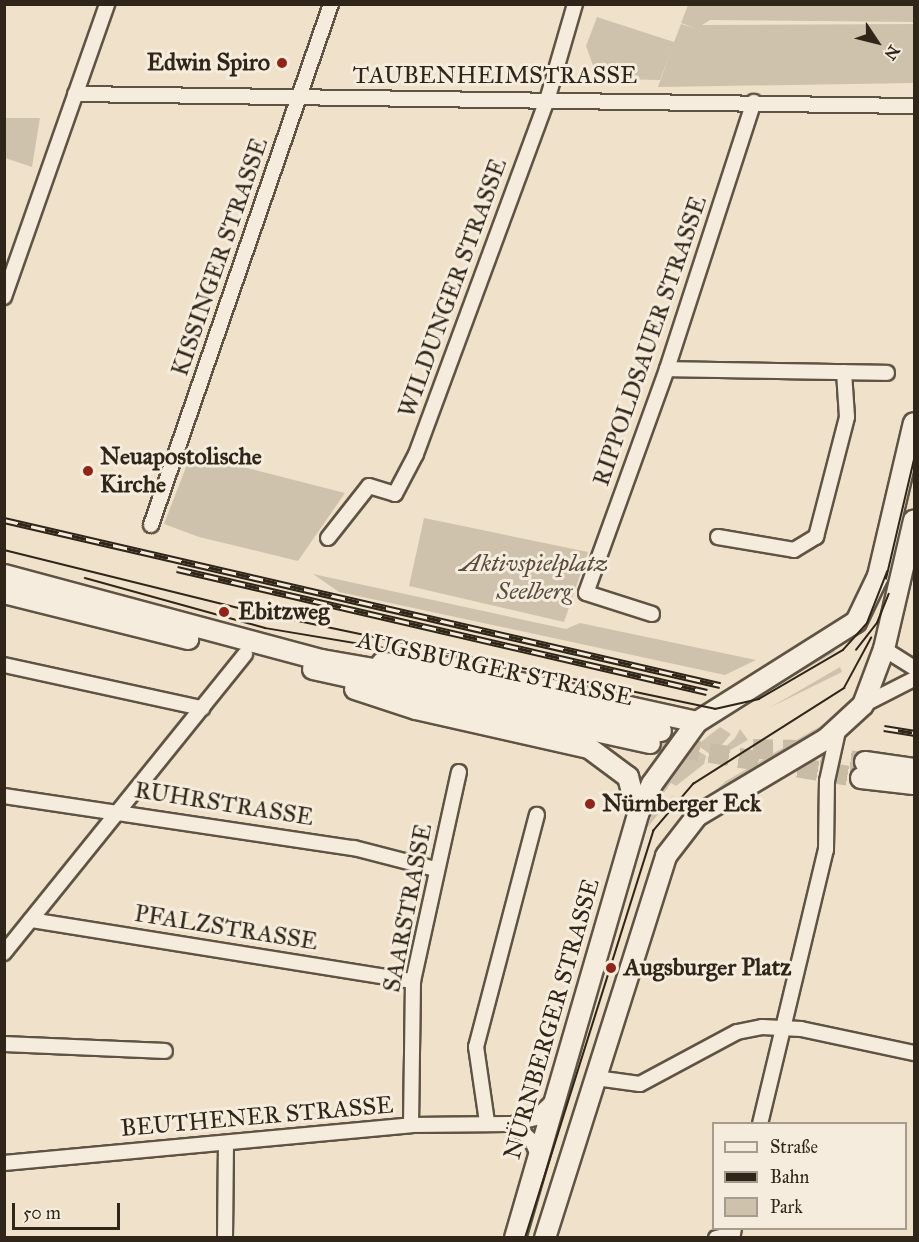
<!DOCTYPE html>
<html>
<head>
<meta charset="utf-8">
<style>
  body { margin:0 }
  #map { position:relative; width:919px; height:1242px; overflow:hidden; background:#f0e2ca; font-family:"IM FELL Great Primer",serif }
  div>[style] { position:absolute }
  .green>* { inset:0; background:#cfc2ac }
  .secondary-tunnel>* { height:20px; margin-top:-10px; transform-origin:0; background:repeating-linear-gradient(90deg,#c9bca6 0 20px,transparent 0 30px) }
  .roads { filter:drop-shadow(2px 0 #5f5444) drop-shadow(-2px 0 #5f5444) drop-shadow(0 2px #5f5444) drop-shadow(0 -2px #5f5444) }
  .minor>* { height:14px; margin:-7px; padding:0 7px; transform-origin:7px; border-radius:7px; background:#f5ecdd }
  .secondary>* { height:20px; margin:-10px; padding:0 10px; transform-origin:10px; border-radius:10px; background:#f5ecdd }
  .tram>* { height:1.5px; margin:-0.75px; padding:0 0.75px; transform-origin:0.75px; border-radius:0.75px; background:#2f2518 }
  .rail>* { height:7px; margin-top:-3.5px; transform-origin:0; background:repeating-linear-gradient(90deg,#f5ecdd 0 14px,#2f2518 0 28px); box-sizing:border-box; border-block:2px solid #2f2518 }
  .dots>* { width:16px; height:16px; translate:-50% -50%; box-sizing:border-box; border:3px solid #f5ecdd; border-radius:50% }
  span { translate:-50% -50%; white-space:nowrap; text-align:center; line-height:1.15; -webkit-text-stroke:6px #f5ecdd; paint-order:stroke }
  .poi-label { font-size:24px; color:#2f2518; font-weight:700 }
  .right { translate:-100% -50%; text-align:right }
  .left { translate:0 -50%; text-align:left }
  .street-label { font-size:24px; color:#2f2518 }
  .park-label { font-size:24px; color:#574c3d; font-style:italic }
  .frame { position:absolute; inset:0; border:6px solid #2f2518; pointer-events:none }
  .legend { position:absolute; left:712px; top:1122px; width:195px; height:108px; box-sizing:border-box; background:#f5ecdd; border:2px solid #a69c8e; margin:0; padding:8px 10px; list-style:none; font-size:18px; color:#2f2518 }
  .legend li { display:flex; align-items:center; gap:12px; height:30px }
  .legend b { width:30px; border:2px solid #a69c8e }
  .north { position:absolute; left:847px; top:12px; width:60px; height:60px; -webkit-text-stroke:4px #f5ecdd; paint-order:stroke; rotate:125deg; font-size:16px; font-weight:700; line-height:24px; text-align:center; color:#2f2518 }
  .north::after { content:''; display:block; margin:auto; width:21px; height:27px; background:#2f2518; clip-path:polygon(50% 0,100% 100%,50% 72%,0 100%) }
  .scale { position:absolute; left:12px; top:1203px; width:108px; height:27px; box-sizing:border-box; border:3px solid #2f2518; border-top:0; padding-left:8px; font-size:18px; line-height:21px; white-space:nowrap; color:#2f2518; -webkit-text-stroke:4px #f5ecdd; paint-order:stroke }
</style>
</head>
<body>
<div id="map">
  <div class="green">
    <i style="clip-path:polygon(688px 5px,914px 5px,914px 22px,710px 20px,702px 25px,914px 24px,914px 83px,658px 87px,671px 51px,660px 80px,608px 79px,595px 71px,586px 46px,597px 17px,674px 42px,681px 24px,697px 29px,681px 23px)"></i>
    <i style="clip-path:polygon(5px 118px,40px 118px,32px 167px,5px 158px)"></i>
    <i style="clip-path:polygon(193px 449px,235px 465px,345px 493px,298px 561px,199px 537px,164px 524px)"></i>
    <i style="clip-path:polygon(424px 518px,588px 552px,564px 622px,409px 586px)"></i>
    <i style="clip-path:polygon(313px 574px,566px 629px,580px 623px,756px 660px,725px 675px,339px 592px)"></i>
    <i style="clip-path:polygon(832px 647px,835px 652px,765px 693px,762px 687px)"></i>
    <i style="clip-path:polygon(840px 667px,842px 672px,769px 708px,790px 696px)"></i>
    <i style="clip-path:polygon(829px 721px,679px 826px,672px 821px,677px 825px,726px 781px)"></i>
    <i style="clip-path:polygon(720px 727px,731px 734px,720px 747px,710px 754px,697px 745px)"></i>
    <i style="clip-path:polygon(740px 729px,748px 740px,709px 762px,735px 738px)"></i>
    <i style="clip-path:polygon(695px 749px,706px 756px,704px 764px,676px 786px,671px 783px,658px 801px,663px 805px,675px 794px,647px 828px,663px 786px,683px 754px,688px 757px)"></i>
  </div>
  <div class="secondary-tunnel">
    <i style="left:650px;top:743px;width:214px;rotate:9.4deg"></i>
    <i style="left:753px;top:749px;width:51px;rotate:1.1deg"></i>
    <i style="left:791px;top:754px;width:74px;rotate:6.2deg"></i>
  </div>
  <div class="roads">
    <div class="minor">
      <i style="left:75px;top:94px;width:839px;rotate:0.82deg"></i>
      <i style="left:4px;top:297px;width:311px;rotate:-70.6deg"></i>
      <i style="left:667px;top:369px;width:220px;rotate:1deg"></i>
      <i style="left:151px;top:525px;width:551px;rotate:-70.94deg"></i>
      <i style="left:718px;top:537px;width:77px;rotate:9.7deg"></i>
      <i style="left:794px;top:550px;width:26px;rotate:-31deg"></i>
      <i style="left:816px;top:537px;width:124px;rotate:-75.5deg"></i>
      <i style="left:847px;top:417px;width:45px;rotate:-93.8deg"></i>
      <i style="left:328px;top:538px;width:66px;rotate:-51.7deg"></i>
      <i style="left:369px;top:486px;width:27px;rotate:17deg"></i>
      <i style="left:395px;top:494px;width:45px;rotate:-62.3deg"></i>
      <i style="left:416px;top:454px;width:381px;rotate:-69.7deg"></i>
      <i style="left:548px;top:97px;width:97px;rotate:-73.8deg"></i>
      <i style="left:652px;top:614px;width:69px;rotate:-162.3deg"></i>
      <i style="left:586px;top:593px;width:238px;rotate:-70.1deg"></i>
      <i style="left:667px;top:369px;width:281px;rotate:-72deg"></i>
      <i style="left:884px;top:649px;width:36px;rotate:32deg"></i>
      <i style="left:4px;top:665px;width:203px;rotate:12.3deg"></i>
      <i style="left:863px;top:705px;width:57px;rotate:-27deg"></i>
      <i style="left:4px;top:796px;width:354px;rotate:8.5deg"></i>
      <i style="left:354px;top:848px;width:84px;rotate:14.5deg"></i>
      <i style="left:31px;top:920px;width:387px;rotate:9.1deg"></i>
      <i style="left:4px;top:953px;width:384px;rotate:-51.1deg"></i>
      <i style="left:4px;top:1044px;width:161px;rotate:2.5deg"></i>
      <i style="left:596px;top:1078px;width:44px;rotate:7.8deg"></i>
      <i style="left:640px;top:1084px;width:110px;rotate:-28.2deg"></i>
      <i style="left:737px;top:1032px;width:25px;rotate:-11deg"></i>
      <i style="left:762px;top:1027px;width:39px;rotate:3deg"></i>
      <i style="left:801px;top:1029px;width:116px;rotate:12deg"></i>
      <i style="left:487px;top:1122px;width:76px;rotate:-98.3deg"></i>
      <i style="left:476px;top:1047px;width:240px;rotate:-75.3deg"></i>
      <i style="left:513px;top:1124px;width:25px;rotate:42deg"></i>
      <i style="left:532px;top:1141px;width:15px;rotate:67deg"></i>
      <i style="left:760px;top:1124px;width:282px;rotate:-76.5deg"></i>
      <i style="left:826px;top:850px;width:69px;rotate:-89.2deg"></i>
      <i style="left:827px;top:781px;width:51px;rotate:-77.6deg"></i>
      <i style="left:411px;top:1125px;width:144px;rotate:-89.2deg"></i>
      <i style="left:413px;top:981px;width:214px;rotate:-77.6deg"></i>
      <i style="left:4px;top:1163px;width:409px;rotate:-5.3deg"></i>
      <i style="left:411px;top:1125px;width:102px;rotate:-0.6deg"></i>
      <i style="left:513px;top:1124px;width:23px;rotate:-15deg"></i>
      <i style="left:535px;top:1118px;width:25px;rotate:-43deg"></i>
      <i style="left:225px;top:1238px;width:93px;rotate:-89.4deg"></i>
      <i style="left:716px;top:1238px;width:17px;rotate:-13deg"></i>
      <i style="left:733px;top:1234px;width:6px;rotate:-81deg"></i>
    </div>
    <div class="secondary">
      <i style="left:4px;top:575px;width:329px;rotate:15deg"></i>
      <i style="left:322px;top:660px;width:169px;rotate:9.9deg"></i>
      <i style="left:489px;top:689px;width:177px;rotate:13.7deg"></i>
      <i style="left:4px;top:593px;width:190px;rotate:14deg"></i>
      <i style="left:382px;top:663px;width:71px;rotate:4deg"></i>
      <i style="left:453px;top:668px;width:250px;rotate:12.5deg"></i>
      <i style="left:313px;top:669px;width:345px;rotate:12.4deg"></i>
      <i style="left:355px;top:689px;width:64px;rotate:18.2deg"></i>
      <i style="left:416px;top:709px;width:177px;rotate:12.7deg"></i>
      <i style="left:589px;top:748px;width:49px;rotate:36.6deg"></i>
      <i style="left:628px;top:777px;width:38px;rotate:75deg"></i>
      <i style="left:865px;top:762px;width:49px;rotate:8.1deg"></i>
      <i style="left:861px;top:778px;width:53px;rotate:6.5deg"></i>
      <i style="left:515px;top:1238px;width:441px;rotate:-73.8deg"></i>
      <i style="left:638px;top:814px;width:33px;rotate:-65deg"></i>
      <i style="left:652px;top:784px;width:77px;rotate:-54deg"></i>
      <i style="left:697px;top:722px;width:188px;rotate:-32.2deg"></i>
      <i style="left:856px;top:622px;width:51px;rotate:-64.4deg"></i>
      <i style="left:878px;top:576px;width:157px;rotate:-76.8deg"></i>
      <i style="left:545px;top:1238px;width:401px;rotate:-72.4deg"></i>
      <i style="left:666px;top:856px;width:51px;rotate:-52.2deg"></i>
      <i style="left:697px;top:816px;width:150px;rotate:-30.8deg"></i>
      <i style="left:826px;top:739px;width:50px;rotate:-42.6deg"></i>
      <i style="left:863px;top:705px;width:60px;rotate:-69.4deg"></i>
      <i style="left:884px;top:649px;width:132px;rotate:-76.9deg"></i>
    </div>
  </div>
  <div class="tram">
    <i style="left:4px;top:550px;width:254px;rotate:13.9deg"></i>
    <i style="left:251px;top:611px;width:474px;rotate:11.9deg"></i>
    <i style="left:715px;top:709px;width:45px;rotate:-12.8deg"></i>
    <i style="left:759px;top:699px;width:97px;rotate:-30.3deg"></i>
    <i style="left:843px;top:650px;width:36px;rotate:-48deg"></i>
    <i style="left:867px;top:623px;width:55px;rotate:-68.6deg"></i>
    <i style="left:85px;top:578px;width:187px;rotate:15.5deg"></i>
    <i style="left:265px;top:628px;width:140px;rotate:9.5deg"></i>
    <i style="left:886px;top:579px;width:122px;rotate:-76.8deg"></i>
    <i style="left:856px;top:650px;width:34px;rotate:-52deg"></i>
    <i style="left:877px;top:623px;width:31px;rotate:-68deg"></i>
    <i style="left:525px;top:1238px;width:427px;rotate:-72.5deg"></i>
    <i style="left:653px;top:831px;width:62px;rotate:-49.6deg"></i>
    <i style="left:693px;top:784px;width:179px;rotate:-32.4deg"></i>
    <i style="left:844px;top:688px;width:57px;rotate:-61.6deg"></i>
  </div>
  <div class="rail">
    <i style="left:4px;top:520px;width:735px;rotate:12.98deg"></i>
    <i style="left:177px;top:569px;width:544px;rotate:13.07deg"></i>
    <i style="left:884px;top:728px;width:30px;rotate:9deg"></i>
  </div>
  <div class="dots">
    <i style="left:282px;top:63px;background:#8f2418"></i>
    <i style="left:88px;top:471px;background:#8f2418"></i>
    <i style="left:224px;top:612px;background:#8f2418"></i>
    <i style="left:590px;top:804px;background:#8f2418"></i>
    <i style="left:611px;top:968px;background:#8f2418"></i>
  </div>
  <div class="poi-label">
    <span class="right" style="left:270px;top:63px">Edwin Spiro</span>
    <span class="left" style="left:100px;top:471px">Neuapostolische<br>Kirche</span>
    <span class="left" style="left:238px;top:612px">Ebitzweg</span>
    <span class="left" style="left:602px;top:804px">Nürnberger Eck</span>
    <span class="left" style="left:624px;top:968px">Augsburger Platz</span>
  </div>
  <div class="street-label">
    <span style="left:495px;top:76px">TAUBENHEIMSTRASSE</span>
    <span style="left:220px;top:257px;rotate:-71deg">KISSINGER STRASSE</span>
    <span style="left:453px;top:288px;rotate:-70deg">WILDUNGER STRASSE</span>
    <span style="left:650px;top:341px;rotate:-71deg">RIPPOLDSAUER STRASSE</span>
    <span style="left:495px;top:669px;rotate:12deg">AUGSBURGER STRASSE</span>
    <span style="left:224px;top:804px;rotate:9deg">RUHRSTRASSE</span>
    <span style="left:408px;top:908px;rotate:-79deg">SAARSTRASSE</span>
    <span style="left:226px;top:928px;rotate:9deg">PFALZSTRASSE</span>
    <span style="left:552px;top:1019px;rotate:-74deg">NÜRNBERGER STRASSE</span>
    <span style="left:257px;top:1117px;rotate:-5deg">BEUTHENER STRASSE</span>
  </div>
  <div class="park-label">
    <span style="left:534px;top:578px">Aktivspielplatz<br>Seelberg</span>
  </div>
  <div class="frame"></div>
  <ul class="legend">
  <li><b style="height:8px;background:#f5ecdd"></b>Straße</li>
  <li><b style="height:8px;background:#2f2518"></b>Bahn</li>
  <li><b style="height:16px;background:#cfc2ac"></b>Park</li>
  </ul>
  <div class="north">N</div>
  <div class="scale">50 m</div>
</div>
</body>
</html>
